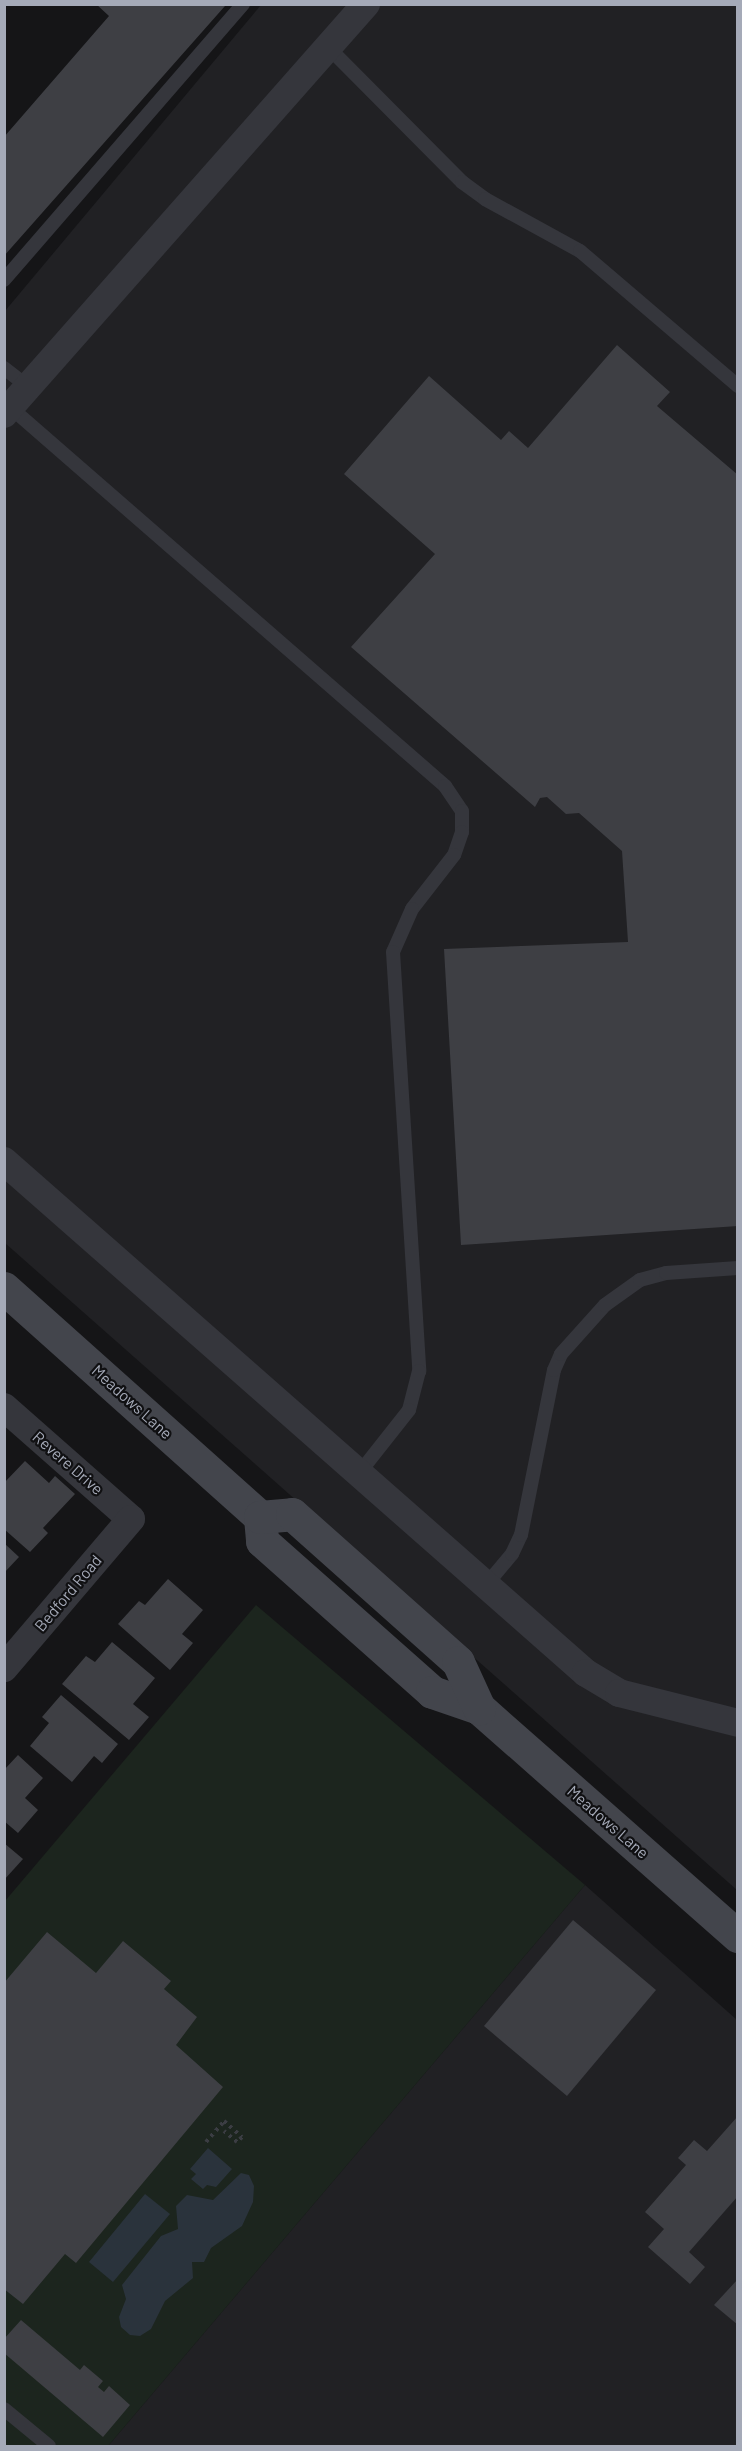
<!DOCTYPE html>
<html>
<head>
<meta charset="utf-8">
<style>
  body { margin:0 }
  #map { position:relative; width:742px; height:2451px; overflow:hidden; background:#151517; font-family:Barlow,sans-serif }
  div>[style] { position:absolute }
  .built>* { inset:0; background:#212124 }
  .green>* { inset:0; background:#1c251e }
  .water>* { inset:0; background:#2a333c }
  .building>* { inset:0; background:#3e3f44 }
  .path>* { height:4px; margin-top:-2px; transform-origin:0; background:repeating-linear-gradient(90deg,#3b3d43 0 3px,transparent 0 7.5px) }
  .lane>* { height:14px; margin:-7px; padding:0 7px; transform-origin:7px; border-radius:7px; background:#35363c }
  .street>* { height:28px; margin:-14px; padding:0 14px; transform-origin:14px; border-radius:14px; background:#35363c }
  .secondary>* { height:33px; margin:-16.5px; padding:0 16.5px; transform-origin:16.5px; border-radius:16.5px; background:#43454c }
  span { translate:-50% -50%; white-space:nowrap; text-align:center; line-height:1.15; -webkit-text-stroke:4.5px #101012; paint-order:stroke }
  .street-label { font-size:16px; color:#a5aab8 }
  .frame { position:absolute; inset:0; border:6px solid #a5aab8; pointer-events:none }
</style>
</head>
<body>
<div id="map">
  <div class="built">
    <i style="clip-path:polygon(261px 5px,737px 5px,737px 1890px,5px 1243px,5px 311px)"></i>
    <i style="clip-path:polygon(585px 1885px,737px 2020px,737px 2446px,108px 2446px)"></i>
  </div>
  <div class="green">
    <i style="clip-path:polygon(256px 1605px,585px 1885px,108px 2446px,5px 2446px,5px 1901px)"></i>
  </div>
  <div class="water">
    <i style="clip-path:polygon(208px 2148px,232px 2169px,216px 2187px,207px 2185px,203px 2189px,191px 2179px,196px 2174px,190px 2169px)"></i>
    <i style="clip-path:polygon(241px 2173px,249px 2175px,254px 2186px,253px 2202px,242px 2226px,211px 2248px,204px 2262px,192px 2262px,193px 2278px,165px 2301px,151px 2329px,140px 2336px,130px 2335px,121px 2327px,119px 2317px,126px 2299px,122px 2285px,161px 2236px,178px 2229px,176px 2206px,187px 2195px,213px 2200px)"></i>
    <i style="clip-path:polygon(145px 2194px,170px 2214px,113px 2282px,89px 2262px)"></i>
  </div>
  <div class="building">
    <i style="clip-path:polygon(96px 4px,225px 6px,4px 256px,4px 137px,109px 16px)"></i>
    <i style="clip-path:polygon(617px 345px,670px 392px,657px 406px,738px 475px,738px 1226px,461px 1245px,444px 949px,628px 942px,622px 851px,579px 813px,566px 814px,547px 797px,540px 798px,535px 807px,351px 647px,435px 554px,344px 474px,429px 376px,501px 440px,509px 431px,528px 448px)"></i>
    <i style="clip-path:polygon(25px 1461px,49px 1483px,55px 1476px,75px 1494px,43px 1528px,48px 1533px,30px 1552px,4px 1529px,4px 1483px)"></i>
    <i style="clip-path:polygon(4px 1543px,19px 1557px,4px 1573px)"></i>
    <i style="clip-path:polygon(168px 1579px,203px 1610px,182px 1634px,193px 1643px,170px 1670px,118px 1624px,139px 1601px,145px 1605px)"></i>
    <i style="clip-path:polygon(112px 1642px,155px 1678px,133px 1704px,149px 1717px,129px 1740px,62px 1684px,86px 1656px,95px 1662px)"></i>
    <i style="clip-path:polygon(61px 1695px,118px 1744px,102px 1763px,94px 1756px,72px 1782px,30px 1746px,49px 1723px,42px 1717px)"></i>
    <i style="clip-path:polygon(18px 1755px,43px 1778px,25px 1798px,38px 1810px,18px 1833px,4px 1821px,4px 1770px)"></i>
    <i style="clip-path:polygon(4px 1843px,23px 1859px,4px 1880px)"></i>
    <i style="clip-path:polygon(573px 1920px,656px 1990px,567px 2096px,484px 2026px)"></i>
    <i style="clip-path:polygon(47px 1932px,96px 1973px,123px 1941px,171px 1981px,164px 1989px,197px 2017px,176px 2045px,223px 2087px,76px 2263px,65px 2254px,23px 2304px,4px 2289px,4px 1983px)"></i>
    <i style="clip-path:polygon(738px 2116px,738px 2196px,689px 2252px,705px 2267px,690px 2284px,648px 2247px,664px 2229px,645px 2212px,686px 2165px,678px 2158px,694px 2140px,707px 2151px)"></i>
    <i style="clip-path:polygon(738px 2279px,738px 2325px,714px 2305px)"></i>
    <i style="clip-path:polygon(21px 2320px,80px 2370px,84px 2365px,103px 2381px,98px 2387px,104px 2392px,109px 2386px,130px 2405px,103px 2437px,4px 2353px,4px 2339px)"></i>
  </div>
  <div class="path">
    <i style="left:206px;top:2142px;width:28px;rotate:-49deg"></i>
    <i style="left:224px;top:2121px;width:24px;rotate:42deg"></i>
    <i style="left:242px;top:2137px;width:7px;rotate:135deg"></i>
    <i style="left:237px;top:2142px;width:17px;rotate:-140deg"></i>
  </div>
  <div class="lane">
    <i style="left:327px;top:46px;width:192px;rotate:45.2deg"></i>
    <i style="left:462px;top:182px;width:29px;rotate:36deg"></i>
    <i style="left:485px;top:199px;width:108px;rotate:28.7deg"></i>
    <i style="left:580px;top:251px;width:208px;rotate:40.5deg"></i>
    <i style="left:4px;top:280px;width:365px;rotate:-49.1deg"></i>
    <i style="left:4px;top:368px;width:31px;rotate:38deg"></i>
    <i style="left:10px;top:407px;width:577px;rotate:41.06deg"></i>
    <i style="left:445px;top:786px;width:30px;rotate:56deg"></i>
    <i style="left:462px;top:811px;width:21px;rotate:90deg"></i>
    <i style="left:462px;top:832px;width:24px;rotate:109deg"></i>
    <i style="left:454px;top:855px;width:68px;rotate:127.9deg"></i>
    <i style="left:412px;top:909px;width:47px;rotate:113.8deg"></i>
    <i style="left:393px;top:952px;width:420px;rotate:86.4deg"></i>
    <i style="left:419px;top:1371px;width:40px;rotate:104.4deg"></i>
    <i style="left:409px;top:1410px;width:79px;rotate:128.3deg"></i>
    <i style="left:486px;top:1585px;width:40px;rotate:-50deg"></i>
    <i style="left:512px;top:1554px;width:21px;rotate:-65deg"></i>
    <i style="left:521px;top:1535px;width:168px;rotate:-78.7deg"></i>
    <i style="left:554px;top:1370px;width:17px;rotate:-66deg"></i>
    <i style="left:561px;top:1354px;width:66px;rotate:-48.1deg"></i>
    <i style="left:605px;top:1305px;width:43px;rotate:-35.5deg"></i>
    <i style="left:640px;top:1280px;width:27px;rotate:-15deg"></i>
    <i style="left:666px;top:1273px;width:72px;rotate:-4deg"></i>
    <i style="left:4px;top:2409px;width:58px;rotate:39.4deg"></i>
  </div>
  <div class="street">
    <i style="left:4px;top:414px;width:547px;rotate:-48.56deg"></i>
    <i style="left:4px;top:1161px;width:775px;rotate:41.34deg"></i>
    <i style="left:586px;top:1673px;width:39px;rotate:31deg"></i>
    <i style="left:619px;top:1693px;width:123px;rotate:14.1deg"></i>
    <i style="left:4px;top:1407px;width:169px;rotate:41.4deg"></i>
    <i style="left:131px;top:1519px;width:196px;rotate:130.4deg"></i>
  </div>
  <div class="secondary">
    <i style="left:4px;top:1288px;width:343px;rotate:41.8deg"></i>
    <i style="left:260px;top:1517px;width:24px;rotate:85deg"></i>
    <i style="left:262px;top:1541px;width:227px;rotate:41.6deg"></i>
    <i style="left:432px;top:1692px;width:50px;rotate:18.8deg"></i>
    <i style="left:479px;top:1708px;width:345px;rotate:41.4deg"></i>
    <i style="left:260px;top:1517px;width:32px;rotate:-5deg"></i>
    <i style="left:292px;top:1514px;width:222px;rotate:41.7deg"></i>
    <i style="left:458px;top:1662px;width:51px;rotate:65.5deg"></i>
  </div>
  <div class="street-label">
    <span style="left:132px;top:1402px;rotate:42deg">Meadows Lane</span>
    <span style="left:68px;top:1463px;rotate:41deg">Revere Drive</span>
    <span style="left:68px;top:1593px;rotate:-50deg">Bedford Road</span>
    <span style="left:608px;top:1822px;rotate:41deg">Meadows Lane</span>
  </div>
  <div class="frame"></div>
</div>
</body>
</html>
